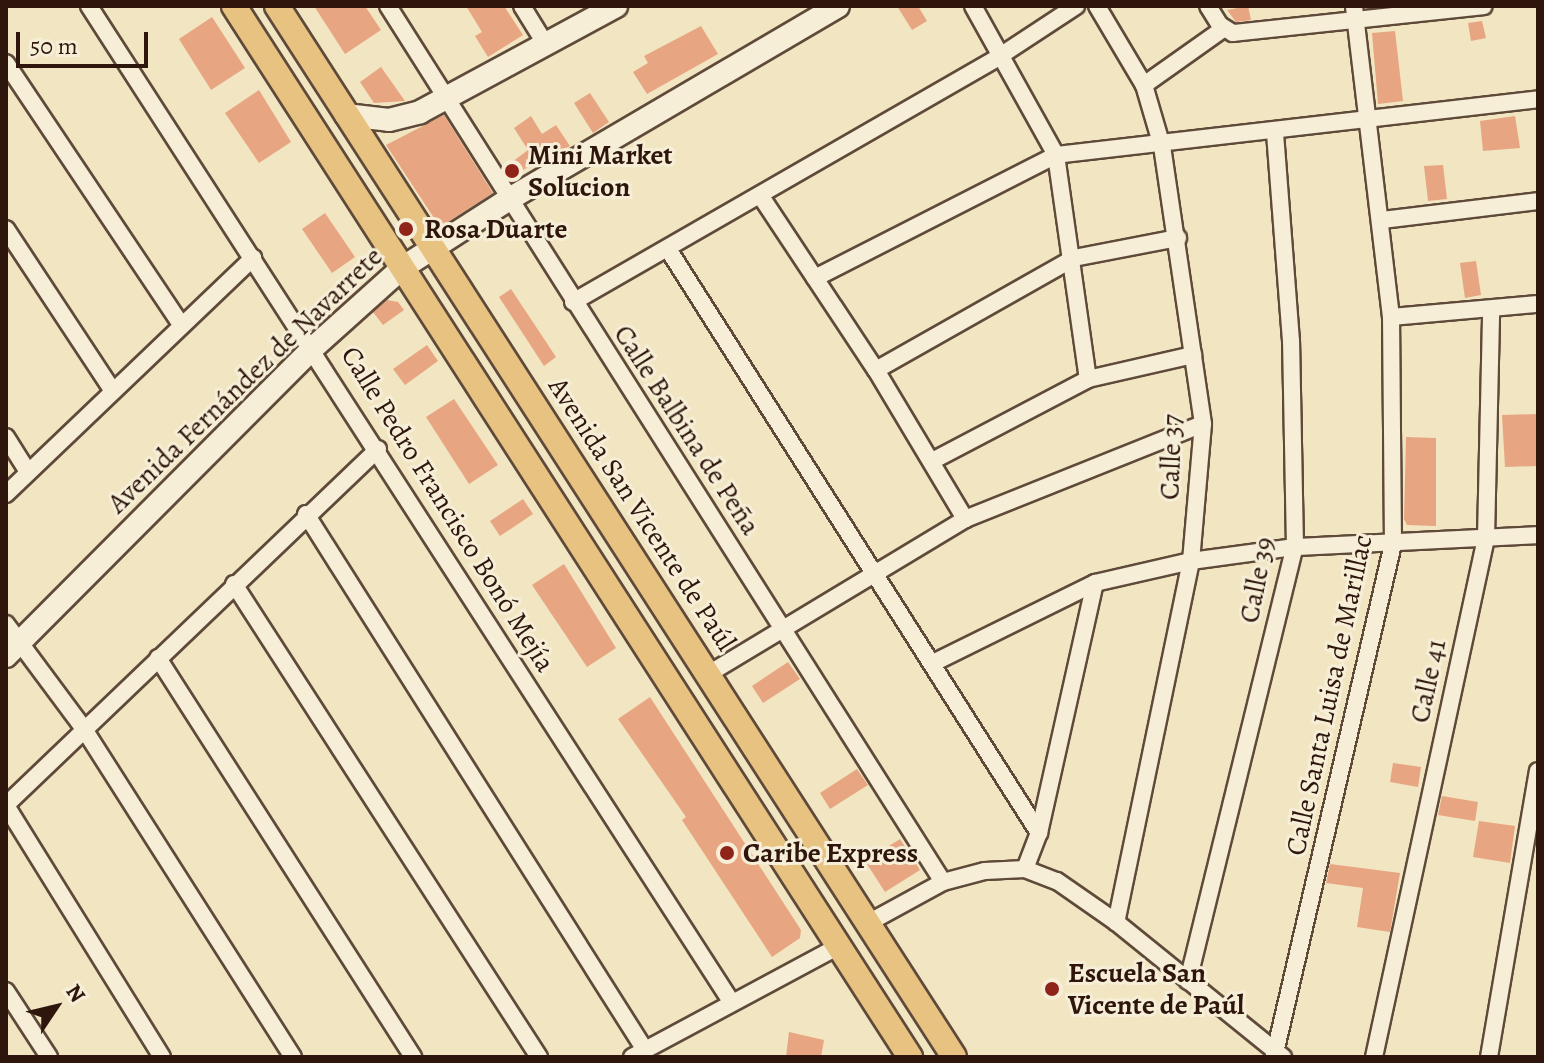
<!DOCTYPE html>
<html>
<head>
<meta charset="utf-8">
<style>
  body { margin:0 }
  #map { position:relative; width:1544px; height:1063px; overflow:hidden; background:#f1e5c2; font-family:Alegreya,serif }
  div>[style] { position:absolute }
  .building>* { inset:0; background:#e7a681 }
  .roads { filter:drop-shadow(2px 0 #5f4a3a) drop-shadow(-2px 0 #5f4a3a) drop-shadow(0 2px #5f4a3a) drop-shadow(0 -2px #5f4a3a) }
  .street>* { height:16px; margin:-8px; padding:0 8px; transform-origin:8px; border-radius:8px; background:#f6eed7 }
  .secondary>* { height:22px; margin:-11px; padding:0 11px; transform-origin:11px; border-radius:11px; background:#f6eed7 }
  .primary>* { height:24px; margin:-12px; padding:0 12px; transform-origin:12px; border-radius:12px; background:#e8c281 }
  .dots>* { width:22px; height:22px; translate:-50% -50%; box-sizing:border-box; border:4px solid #f6eed7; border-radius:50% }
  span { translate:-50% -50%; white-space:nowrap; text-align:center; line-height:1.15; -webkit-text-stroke:6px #f6eed7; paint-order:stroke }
  .poi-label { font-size:28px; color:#2e160c; font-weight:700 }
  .left { translate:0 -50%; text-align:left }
  .street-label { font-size:28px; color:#2e160c }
  .frame { position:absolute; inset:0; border:8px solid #2e160c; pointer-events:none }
  .north { position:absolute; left:16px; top:967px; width:80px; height:80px; -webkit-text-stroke:6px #f6eed7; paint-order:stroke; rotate:55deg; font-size:22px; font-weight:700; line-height:32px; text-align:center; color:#2e160c }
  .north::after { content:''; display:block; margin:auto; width:28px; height:36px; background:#2e160c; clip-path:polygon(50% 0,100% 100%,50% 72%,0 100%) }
  .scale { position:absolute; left:16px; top:32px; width:132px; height:36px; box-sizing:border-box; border:4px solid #2e160c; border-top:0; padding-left:10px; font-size:24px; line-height:28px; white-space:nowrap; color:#2e160c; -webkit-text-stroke:6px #f6eed7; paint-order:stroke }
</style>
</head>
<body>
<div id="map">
  <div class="building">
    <i style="clip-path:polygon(314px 6px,365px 6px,381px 30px,345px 54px)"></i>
    <i style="clip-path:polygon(466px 6px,504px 6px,523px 35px,488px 57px,475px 36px,482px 32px)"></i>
    <i style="clip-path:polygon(897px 6px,918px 6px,927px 21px,912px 30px)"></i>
    <i style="clip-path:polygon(1248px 6px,1251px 20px,1236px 22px,1227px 10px)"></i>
    <i style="clip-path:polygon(212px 17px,245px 68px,211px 90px,179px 39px)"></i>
    <i style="clip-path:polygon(1482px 21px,1486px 38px,1471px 41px,1468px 23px)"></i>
    <i style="clip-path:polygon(701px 26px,718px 54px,647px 94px,633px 72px,648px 63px,644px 56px)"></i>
    <i style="clip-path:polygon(1395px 31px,1403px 101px,1378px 104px,1372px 33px)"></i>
    <i style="clip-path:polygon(381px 67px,405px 101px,374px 103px,360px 82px)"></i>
    <i style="clip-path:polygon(259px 90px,291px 142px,259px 163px,225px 113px)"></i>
    <i style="clip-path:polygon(590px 93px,609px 122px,593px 133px,574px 103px)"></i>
    <i style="clip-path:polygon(444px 115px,493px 193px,440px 227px,386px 145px)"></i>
    <i style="clip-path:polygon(531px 116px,542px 134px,556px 125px,570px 146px,509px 177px,504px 168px,528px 150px,514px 128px)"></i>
    <i style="clip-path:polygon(1515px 116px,1520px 148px,1483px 151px,1480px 121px)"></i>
    <i style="clip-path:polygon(1443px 165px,1447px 199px,1428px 201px,1424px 166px)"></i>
    <i style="clip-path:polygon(325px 213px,355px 257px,332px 273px,302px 229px)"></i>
    <i style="clip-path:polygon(1476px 261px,1481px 295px,1465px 298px,1460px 263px)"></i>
    <i style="clip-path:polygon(511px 289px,556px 357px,544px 366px,499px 297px)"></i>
    <i style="clip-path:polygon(387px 300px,398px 302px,404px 310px,383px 325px,373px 312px)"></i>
    <i style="clip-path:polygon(427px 345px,438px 361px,405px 385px,393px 369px)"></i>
    <i style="clip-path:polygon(454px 399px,498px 465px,469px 484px,426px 417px)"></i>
    <i style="clip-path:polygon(1538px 414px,1538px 466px,1505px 467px,1502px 415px)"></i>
    <i style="clip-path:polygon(1406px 437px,1436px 438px,1436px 526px,1407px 525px,1404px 519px)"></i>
    <i style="clip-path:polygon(523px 499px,533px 514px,500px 536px,490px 521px)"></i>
    <i style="clip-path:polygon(564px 564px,616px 648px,587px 667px,532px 585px)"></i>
    <i style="clip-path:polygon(788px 662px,800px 679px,763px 703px,752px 686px)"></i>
    <i style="clip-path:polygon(650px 697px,801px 930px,800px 938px,772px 957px,682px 820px,686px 817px,618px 719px)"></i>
    <i style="clip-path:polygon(1393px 763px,1421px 767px,1418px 787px,1390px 782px)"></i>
    <i style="clip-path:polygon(857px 769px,868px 785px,830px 809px,820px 793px)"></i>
    <i style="clip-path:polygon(1442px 796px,1478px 802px,1475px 821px,1438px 815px)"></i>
    <i style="clip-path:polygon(1479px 821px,1515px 826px,1510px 863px,1473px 857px)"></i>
    <i style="clip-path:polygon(900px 839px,920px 870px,885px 892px,865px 861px)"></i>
    <i style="clip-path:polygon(1330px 864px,1400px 873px,1390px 932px,1357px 927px,1363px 888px,1326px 883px)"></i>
    <i style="clip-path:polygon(789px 1032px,824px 1040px,821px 1057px,786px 1057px)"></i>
  </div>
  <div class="roads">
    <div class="street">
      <i style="left:89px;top:6px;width:1186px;rotate:57.18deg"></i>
      <i style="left:388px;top:6px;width:1037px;rotate:57.64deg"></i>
      <i style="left:522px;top:6px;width:46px;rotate:58.4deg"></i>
      <i style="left:973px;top:6px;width:171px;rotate:60.9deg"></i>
      <i style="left:1056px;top:155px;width:226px;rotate:81.9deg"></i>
      <i style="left:1097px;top:6px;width:92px;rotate:59.3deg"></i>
      <i style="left:1144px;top:85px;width:64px;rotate:73.6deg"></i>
      <i style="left:1162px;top:146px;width:281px;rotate:81.6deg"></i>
      <i style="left:1203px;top:424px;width:138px;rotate:95deg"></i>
      <i style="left:1191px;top:561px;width:369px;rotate:101.7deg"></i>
      <i style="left:1208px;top:6px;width:22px;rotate:58deg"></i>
      <i style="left:1220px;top:25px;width:15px;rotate:32deg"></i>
      <i style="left:1233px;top:33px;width:252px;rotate:-6.1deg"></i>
      <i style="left:6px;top:63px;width:314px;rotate:56.2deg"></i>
      <i style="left:1144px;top:85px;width:97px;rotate:-35.3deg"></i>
      <i style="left:760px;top:195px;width:210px;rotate:56.5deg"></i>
      <i style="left:876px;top:370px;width:174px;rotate:59.1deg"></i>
      <i style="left:1382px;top:220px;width:157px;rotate:-6.9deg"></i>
      <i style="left:6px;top:229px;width:194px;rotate:56.6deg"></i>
      <i style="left:668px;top:249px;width:692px;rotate:57.57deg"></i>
      <i style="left:815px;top:278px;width:271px;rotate:-27deg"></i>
      <i style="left:1056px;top:155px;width:485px;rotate:-6.6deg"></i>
      <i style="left:573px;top:302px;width:493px;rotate:-29.9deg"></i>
      <i style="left:1000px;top:56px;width:91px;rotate:-33.3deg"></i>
      <i style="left:1391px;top:317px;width:148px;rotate:-5.1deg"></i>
      <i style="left:876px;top:370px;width:227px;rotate:-29.5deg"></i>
      <i style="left:1074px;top:258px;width:106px;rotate:-10.9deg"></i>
      <i style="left:6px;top:437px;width:41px;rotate:57.8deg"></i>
      <i style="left:934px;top:460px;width:174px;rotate:-27.7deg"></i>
      <i style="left:1088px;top:379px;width:108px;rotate:-12.9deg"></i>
      <i style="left:6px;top:494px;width:342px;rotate:-43.7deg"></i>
      <i style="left:306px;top:514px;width:634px;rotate:57.69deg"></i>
      <i style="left:234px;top:584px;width:563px;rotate:57.19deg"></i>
      <i style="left:6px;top:624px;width:131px;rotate:53.4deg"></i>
      <i style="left:84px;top:729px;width:389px;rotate:57.5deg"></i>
      <i style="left:158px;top:658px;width:474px;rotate:57.4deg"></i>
      <i style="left:933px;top:663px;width:181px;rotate:-26.3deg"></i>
      <i style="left:1095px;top:583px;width:98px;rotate:-12.9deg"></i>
      <i style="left:1191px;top:561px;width:105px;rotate:-7.7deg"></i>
      <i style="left:1295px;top:547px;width:243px;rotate:-2.8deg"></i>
      <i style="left:710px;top:673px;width:298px;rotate:-31.1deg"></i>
      <i style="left:965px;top:519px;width:256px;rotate:-21.8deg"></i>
      <i style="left:1025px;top:869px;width:39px;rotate:-69deg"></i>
      <i style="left:1039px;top:833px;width:256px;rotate:-77.4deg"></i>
      <i style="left:868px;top:923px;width:85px;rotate:-28.7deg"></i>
      <i style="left:943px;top:882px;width:43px;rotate:-14.7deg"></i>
      <i style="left:985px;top:871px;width:40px;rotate:-2.9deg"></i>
      <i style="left:1025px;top:869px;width:34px;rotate:21deg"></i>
      <i style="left:1057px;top:881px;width:72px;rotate:34.8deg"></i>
      <i style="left:1116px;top:922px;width:215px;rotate:39deg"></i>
      <i style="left:1188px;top:981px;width:447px;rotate:-76.2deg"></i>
      <i style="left:1295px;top:547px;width:206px;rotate:-91.1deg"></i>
      <i style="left:1291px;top:341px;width:211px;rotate:-94.4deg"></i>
      <i style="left:6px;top:991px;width:79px;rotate:56.9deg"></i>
      <i style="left:162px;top:1057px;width:296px;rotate:-121.8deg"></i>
      <i style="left:6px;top:805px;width:515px;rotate:-43.74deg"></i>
      <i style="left:632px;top:1057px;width:233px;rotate:-28.2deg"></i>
      <i style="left:1274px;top:1057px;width:527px;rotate:-76.94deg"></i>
      <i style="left:1393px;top:544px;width:227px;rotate:-90.5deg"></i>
      <i style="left:1391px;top:317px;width:313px;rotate:-96.8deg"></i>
      <i style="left:1374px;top:1057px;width:531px;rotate:-77.82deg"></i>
      <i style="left:1486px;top:538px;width:228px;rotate:-88.7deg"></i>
      <i style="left:1489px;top:1057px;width:290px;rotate:-80.3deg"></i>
    </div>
    <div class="secondary">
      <i style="left:346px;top:115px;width:43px;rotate:6.6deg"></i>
      <i style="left:389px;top:120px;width:32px;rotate:-14deg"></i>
      <i style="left:420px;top:112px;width:223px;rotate:-28.4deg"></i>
      <i style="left:6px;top:656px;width:436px;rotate:-45.1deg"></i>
      <i style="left:314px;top:347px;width:118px;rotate:-41.9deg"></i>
      <i style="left:402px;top:268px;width:130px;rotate:-32.7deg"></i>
      <i style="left:511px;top:198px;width:379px;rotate:-30.4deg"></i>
    </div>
    <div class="primary">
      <i style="left:234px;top:6px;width:1250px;rotate:57.25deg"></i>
      <i style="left:277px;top:6px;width:1250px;rotate:57.21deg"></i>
    </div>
  </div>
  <div class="dots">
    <i style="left:512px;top:171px;background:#8f2418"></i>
    <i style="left:406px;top:229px;background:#8f2418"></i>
    <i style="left:727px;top:853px;background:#8f2418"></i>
    <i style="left:1052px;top:989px;background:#8f2418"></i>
  </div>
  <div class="poi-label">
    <span class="left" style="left:528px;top:171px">Mini Market<br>Solucion</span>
    <span class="left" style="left:424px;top:229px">Rosa Duarte</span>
    <span class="left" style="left:743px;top:853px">Caribe Express</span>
    <span class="left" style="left:1068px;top:989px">Escuela San<br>Vicente de Paúl</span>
  </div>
  <div class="street-label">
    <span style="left:245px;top:380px;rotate:-44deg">Avenida Fernández de Navarrete</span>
    <span style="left:687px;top:430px;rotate:57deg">Calle Balbina de Peña</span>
    <span style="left:1171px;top:457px;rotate:-88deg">Calle 37</span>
    <span style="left:448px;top:509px;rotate:58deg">Calle Pedro Francisco Bonó Mejía</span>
    <span style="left:642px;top:514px;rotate:57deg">Avenida San Vicente de Paúl</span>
    <span style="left:1257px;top:580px;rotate:-79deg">Calle 39</span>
    <span style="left:1428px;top:681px;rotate:-78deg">Calle 41</span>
    <span style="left:1329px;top:695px;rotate:-78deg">Calle Santa Luisa de Marillac</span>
  </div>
  <div class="frame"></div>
  <div class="north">N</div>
  <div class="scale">50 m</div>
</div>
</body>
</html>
